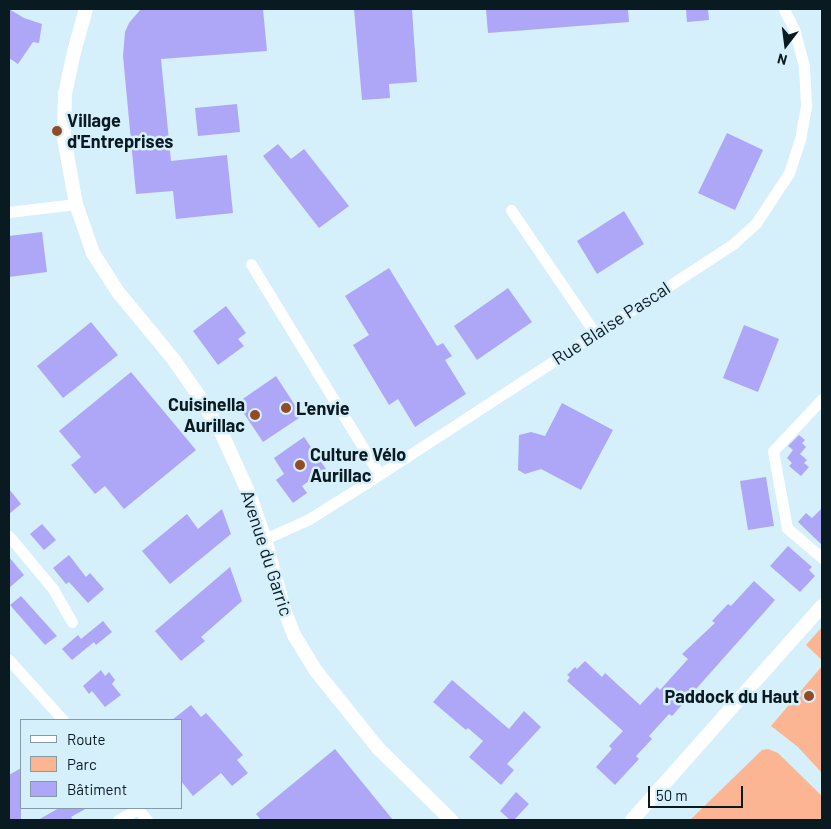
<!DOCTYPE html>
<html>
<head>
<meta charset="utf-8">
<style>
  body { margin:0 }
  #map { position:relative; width:831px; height:829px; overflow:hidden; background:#d5effb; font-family:Barlow,sans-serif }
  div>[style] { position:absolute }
  .green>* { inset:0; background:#fcb592 }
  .building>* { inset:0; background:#aea7f8 }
  .minor>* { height:11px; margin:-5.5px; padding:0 5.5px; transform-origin:5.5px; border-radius:5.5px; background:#fff }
  .tertiary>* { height:14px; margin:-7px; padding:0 7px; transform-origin:7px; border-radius:7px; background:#fff }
  .dots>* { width:14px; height:14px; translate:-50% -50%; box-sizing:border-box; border:2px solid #d5effb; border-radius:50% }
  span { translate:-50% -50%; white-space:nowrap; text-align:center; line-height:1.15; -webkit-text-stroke:5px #d5effb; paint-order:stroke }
  .poi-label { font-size:18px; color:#0a1a21; font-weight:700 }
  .left { translate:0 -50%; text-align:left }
  .right { translate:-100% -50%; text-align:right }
  .street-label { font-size:18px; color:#0a1a21 }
  .frame { position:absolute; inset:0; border:10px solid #0a1a21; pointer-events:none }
  .legend { position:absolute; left:20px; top:719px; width:162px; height:90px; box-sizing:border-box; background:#d5effb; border:1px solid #849aa4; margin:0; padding:6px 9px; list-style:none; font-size:15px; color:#0a1a21 }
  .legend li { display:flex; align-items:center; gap:10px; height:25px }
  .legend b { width:25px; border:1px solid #849aa4 }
  .north { position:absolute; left:761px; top:20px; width:50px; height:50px; -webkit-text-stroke:4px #d5effb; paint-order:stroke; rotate:195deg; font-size:14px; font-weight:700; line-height:20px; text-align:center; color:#0a1a21 }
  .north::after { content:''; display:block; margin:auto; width:18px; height:22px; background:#0a1a21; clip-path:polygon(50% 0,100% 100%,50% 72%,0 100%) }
  .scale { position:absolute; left:648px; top:786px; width:95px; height:22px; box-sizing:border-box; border:2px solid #0a1a21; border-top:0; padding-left:6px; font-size:15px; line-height:18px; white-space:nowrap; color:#0a1a21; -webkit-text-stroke:4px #d5effb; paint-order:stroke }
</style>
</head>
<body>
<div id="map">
  <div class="green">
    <i style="clip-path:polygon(822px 627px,822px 660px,806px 645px)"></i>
    <i style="clip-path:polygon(822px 666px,822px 773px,798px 747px,771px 726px)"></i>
    <i style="clip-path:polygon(768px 749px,778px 753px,822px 796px,822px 820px,690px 820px,762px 750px)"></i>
  </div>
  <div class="building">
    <i style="clip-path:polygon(9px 9px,24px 18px,42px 24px,39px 43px,33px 42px,18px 64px,9px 58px)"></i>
    <i style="clip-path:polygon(141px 9px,263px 9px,267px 51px,161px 59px,171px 161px,227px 155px,233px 213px,176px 219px,173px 191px,136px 194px,123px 56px,125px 32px,129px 23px)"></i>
    <i style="clip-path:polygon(354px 9px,412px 9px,417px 82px,389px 84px,390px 98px,362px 100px)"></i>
    <i style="clip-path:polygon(486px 9px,628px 9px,629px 22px,488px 33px)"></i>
    <i style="clip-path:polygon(686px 9px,708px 9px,709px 20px,687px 22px)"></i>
    <i style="clip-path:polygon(237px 104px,240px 132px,198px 136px,195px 108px)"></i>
    <i style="clip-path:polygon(727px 133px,763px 150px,735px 210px,698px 193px)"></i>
    <i style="clip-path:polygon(278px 144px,291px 159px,304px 149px,349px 206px,319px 228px,263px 156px)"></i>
    <i style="clip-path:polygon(624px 211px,644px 244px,597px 274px,577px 241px)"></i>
    <i style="clip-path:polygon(42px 232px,47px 272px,9px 277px,9px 236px)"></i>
    <i style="clip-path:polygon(389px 268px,437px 346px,443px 343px,452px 356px,445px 360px,466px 394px,415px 427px,398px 399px,389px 405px,353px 345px,369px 335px,345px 296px)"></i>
    <i style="clip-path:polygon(508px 288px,532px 322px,477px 360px,454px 326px)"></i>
    <i style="clip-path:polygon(226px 306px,246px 333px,238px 339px,244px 346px,218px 365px,193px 331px)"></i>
    <i style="clip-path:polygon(91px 322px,118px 355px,63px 398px,37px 366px)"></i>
    <i style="clip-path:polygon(744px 325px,779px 339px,758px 392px,723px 378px)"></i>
    <i style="clip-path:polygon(131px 372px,196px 450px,124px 509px,105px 486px,95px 494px,71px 465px,81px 457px,59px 431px)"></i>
    <i style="clip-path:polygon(276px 376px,302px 416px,263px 442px,237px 403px)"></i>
    <i style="clip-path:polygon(562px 403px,613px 430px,581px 490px,541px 469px,525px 474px,518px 470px,519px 435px,531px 432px,545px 436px)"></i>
    <i style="clip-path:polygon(799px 435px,805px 440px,802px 443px,806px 447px,800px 454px,807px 460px,804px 463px,809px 467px,801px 476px,789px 466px,792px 463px,787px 458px,793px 450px,788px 446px)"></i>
    <i style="clip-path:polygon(304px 437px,326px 469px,302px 486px,307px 493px,293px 503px,276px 480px,284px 474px,274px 458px)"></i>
    <i style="clip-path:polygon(766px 477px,774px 526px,748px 530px,740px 481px)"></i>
    <i style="clip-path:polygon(9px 489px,21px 504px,9px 514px)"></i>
    <i style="clip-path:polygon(822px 508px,822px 545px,798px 522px,806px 513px,812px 518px)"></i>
    <i style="clip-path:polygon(222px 509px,231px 534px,170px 584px,142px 551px,187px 514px,198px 529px)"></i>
    <i style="clip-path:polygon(42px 524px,56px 540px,44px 550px,30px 534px)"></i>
    <i style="clip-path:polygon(788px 546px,812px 567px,809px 570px,815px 576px,800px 592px,770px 566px)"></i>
    <i style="clip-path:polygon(69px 555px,86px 577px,90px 573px,104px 589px,88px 603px,69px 582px,66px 584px,53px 568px)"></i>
    <i style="clip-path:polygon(9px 557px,24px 575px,9px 588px)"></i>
    <i style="clip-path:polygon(230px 567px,242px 601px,201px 637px,205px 641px,181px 661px,155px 631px)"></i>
    <i style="clip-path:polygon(754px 581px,775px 600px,672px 716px,669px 714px,649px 736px,652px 739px,636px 756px,639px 759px,615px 785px,596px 767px,612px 749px,609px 746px,623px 731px,567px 681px,570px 677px,567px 675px,575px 667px,577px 669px,585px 661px,602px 677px,605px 673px,640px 705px,657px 687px,660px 690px,688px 659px,682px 654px,715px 623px,712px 621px,728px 604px,731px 606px)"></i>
    <i style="clip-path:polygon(21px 596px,57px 636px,45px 645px,10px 605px)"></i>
    <i style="clip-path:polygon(103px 621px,112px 632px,96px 645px,94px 642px,72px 660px,62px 649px,78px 635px,81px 639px)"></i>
    <i style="clip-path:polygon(101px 670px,105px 676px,109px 672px,115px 680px,112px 684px,121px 695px,105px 707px,92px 691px,89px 694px,83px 686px)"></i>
    <i style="clip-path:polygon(452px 680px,509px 729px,524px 711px,541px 727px,507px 764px,514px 770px,501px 785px,469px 757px,483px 741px,468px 728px,466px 730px,433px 702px)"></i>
    <i style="clip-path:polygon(191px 705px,201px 717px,206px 713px,223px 732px,243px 755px,237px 760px,248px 773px,232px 786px,221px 773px,193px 796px,181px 781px,181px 720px,172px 720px)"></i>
    <i style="clip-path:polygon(335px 749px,393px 820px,261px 820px,256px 814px)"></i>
    <i style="clip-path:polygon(21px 768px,21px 820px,9px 820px,9px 775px)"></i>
    <i style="clip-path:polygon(516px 792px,529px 804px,514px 820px,510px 820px,500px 811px)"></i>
    <i style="clip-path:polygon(59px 808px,87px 808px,71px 817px,73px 820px,38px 820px)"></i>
  </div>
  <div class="minor">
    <i style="left:511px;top:210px;width:149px;rotate:55.7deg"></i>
    <i style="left:9px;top:212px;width:67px;rotate:-6.8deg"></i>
    <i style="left:251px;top:264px;width:246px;rotate:58.6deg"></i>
    <i style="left:822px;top:399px;width:71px;rotate:133.3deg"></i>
    <i style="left:773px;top:451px;width:78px;rotate:79.7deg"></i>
    <i style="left:787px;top:528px;width:46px;rotate:40.6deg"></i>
    <i style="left:9px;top:536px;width:69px;rotate:50.3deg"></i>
    <i style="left:53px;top:589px;width:38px;rotate:60deg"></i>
    <i style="left:265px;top:539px;width:48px;rotate:-24.4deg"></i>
    <i style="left:309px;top:519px;width:70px;rotate:-32.1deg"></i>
    <i style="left:368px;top:482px;width:437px;rotate:-33.1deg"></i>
    <i style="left:734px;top:243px;width:30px;rotate:-42deg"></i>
    <i style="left:756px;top:223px;width:60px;rotate:-56.6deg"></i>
    <i style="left:789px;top:173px;width:35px;rotate:-72deg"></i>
    <i style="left:800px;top:140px;width:36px;rotate:-80deg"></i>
    <i style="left:806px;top:105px;width:39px;rotate:-93deg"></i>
    <i style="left:804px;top:66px;width:38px;rotate:-105deg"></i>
    <i style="left:794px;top:29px;width:22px;rotate:-117deg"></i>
    <i style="left:9px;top:660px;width:81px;rotate:48deg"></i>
    <i style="left:137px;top:808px;width:16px;rotate:50deg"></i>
    <i style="left:118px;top:820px;width:23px;rotate:-29deg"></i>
  </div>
  <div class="tertiary">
    <i style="left:86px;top:9px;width:45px;rotate:105.6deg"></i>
    <i style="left:74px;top:52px;width:43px;rotate:102.1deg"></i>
    <i style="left:65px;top:94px;width:44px;rotate:91.3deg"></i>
    <i style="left:64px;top:138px;width:67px;rotate:79.7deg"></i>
    <i style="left:76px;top:204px;width:52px;rotate:70.9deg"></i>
    <i style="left:93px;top:253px;width:46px;rotate:57.3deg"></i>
    <i style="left:118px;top:292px;width:88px;rotate:50.5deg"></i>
    <i style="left:174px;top:360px;width:44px;rotate:55.2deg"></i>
    <i style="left:199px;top:396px;width:44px;rotate:58.8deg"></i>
    <i style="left:222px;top:434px;width:68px;rotate:65.7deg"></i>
    <i style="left:250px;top:496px;width:46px;rotate:70.8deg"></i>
    <i style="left:265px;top:539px;width:73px;rotate:74.8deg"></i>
    <i style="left:284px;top:609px;width:28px;rotate:69deg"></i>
    <i style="left:294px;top:635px;width:42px;rotate:58.6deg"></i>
    <i style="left:316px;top:671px;width:99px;rotate:51.2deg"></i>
    <i style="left:378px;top:748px;width:103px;rotate:44.6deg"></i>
    <i style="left:632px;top:820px;width:286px;rotate:-48.4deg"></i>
  </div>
  <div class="dots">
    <i style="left:57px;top:131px;background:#924c25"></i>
    <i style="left:286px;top:408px;background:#924c25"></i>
    <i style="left:255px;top:415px;background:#924c25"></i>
    <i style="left:300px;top:465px;background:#924c25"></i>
    <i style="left:809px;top:696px;background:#924c25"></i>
  </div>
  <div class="poi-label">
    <span class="left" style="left:67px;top:131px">Village<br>d'Entreprises</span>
    <span class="right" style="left:245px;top:415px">Cuisinella<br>Aurillac</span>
    <span class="left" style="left:296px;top:408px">L'envie</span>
    <span class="left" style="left:310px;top:465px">Culture Vélo<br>Aurillac</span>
    <span class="right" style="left:799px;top:696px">Paddock du Haut</span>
  </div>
  <div class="street-label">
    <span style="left:611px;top:323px;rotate:-33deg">Rue Blaise Pascal</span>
    <span style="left:267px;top:553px;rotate:72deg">Avenue du Garric</span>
  </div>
  <div class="frame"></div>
  <ul class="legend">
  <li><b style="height:6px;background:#fff"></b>Route</li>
  <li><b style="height:14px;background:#fcb592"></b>Parc</li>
  <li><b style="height:14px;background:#aea7f8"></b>Bâtiment</li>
  </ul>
  <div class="north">N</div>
  <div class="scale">50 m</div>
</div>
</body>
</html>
